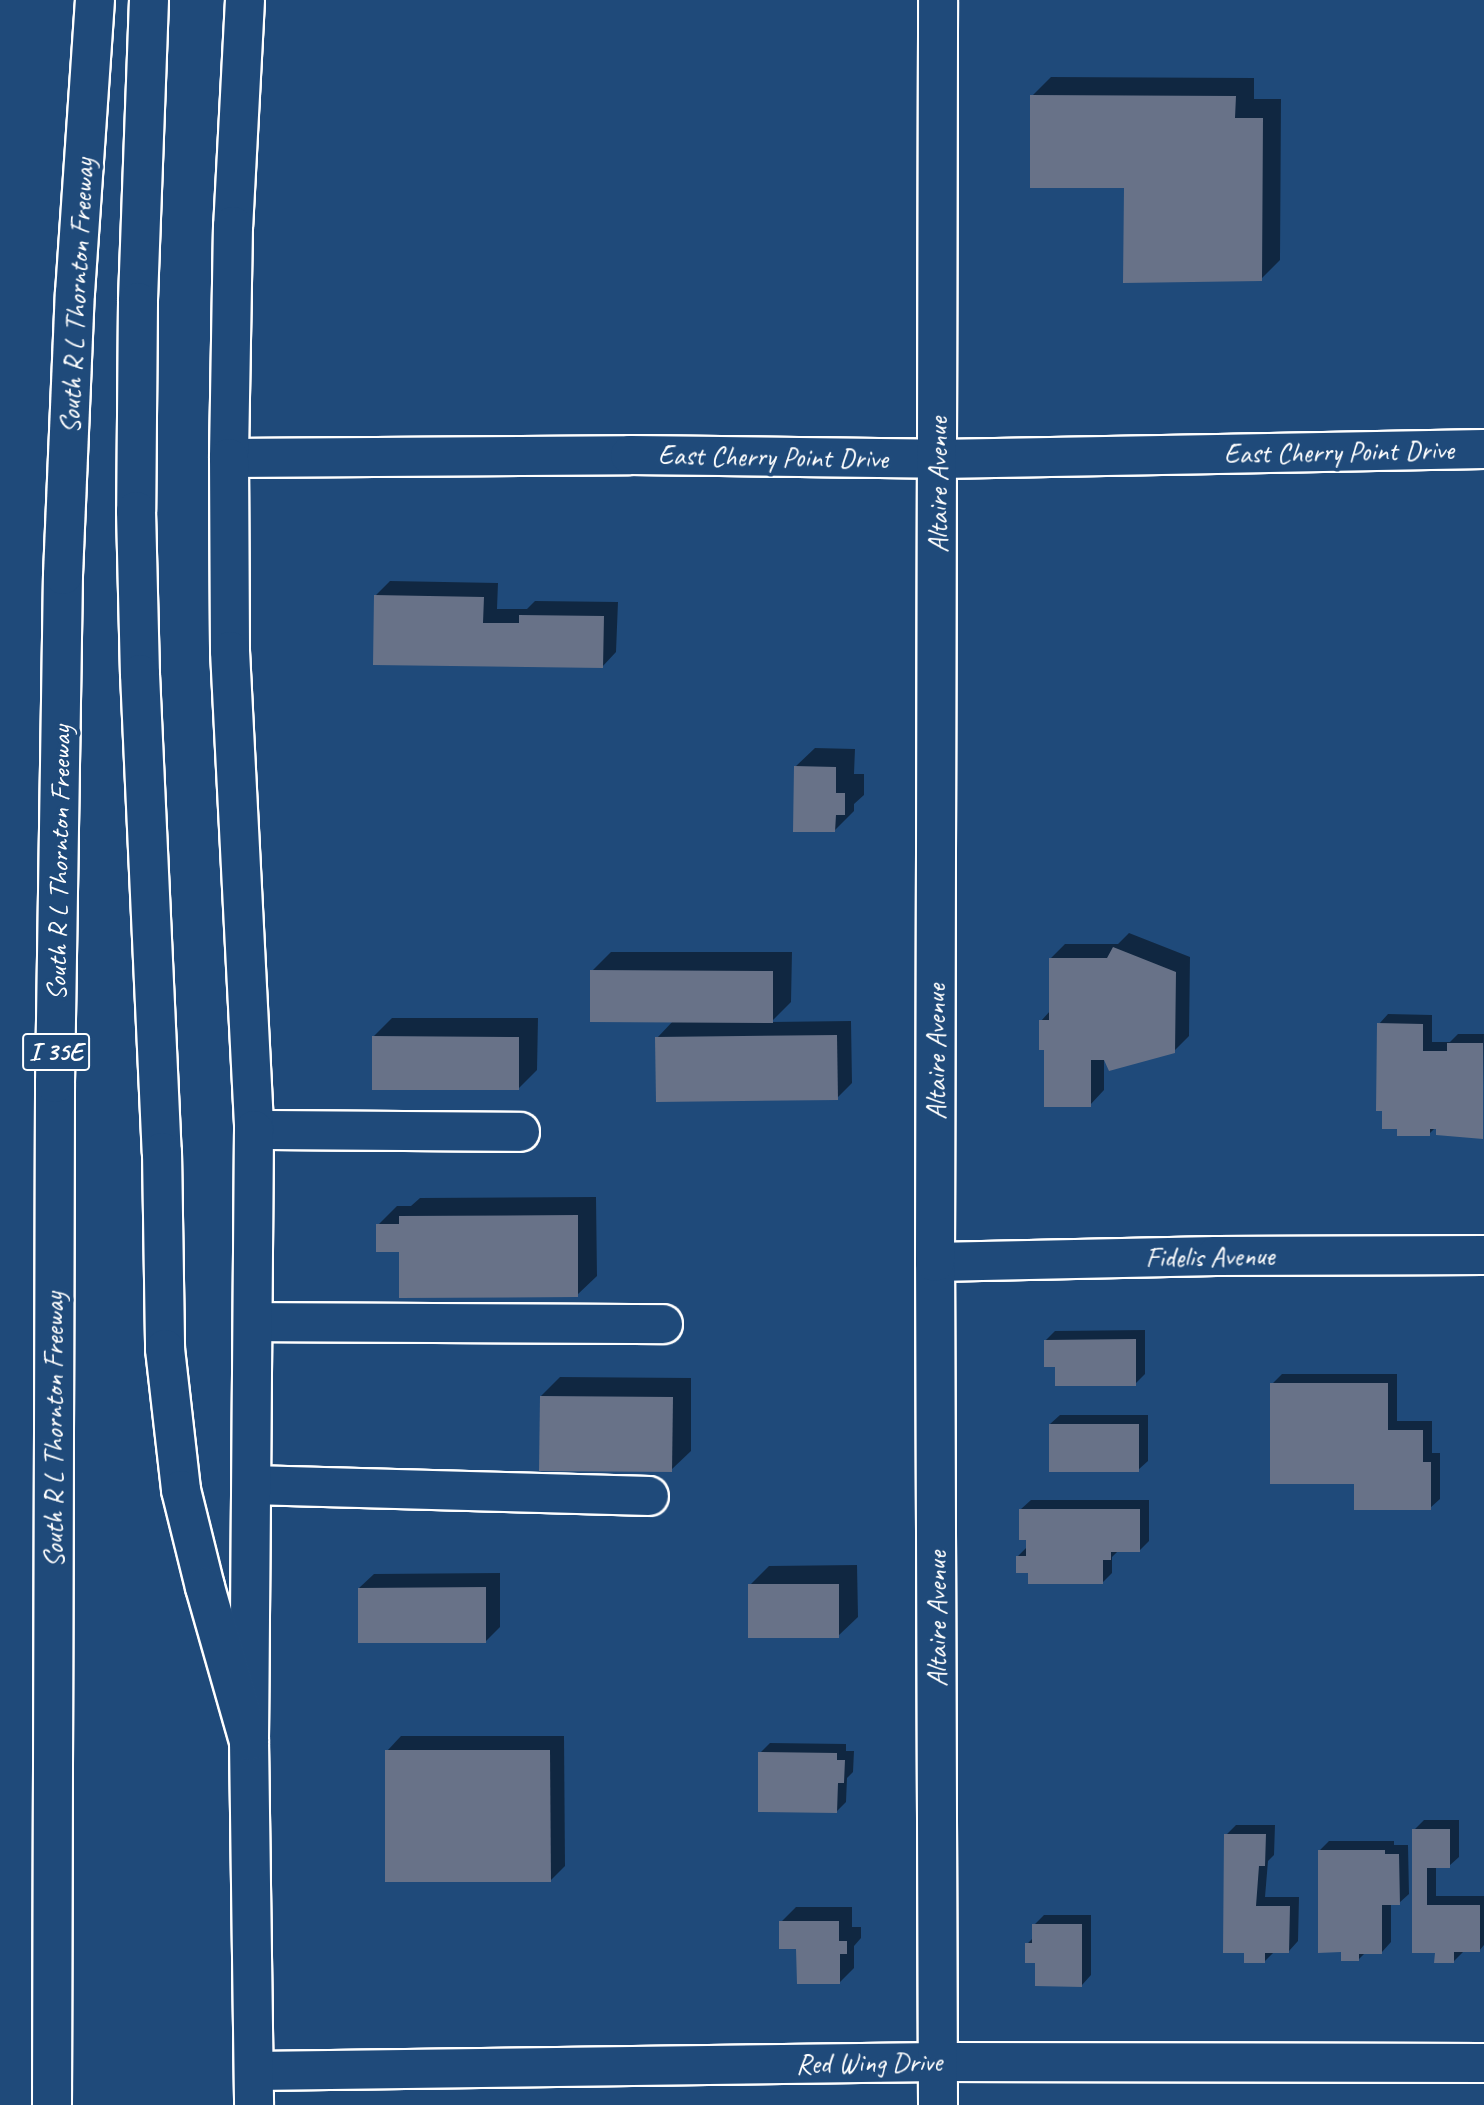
<!DOCTYPE html>
<html>
<head>
<meta charset="utf-8">
<style>
  body { margin:0 }
  #map { position:relative; width:1484px; height:2105px; overflow:hidden; background:#1f4a7a; font-family:Caveat,sans-serif }
  div>[style] { position:absolute }
  .shadow>* { inset:0; background:#0007 }
  .building>* { inset:0; background:#687288 }
  .roads { filter:drop-shadow(2px 0 #fff) drop-shadow(-2px 0 #fff) drop-shadow(0 2px #fff) drop-shadow(0 -2px #fff) }
  .minor>* { height:38px; margin:-19px; padding:0 19px; transform-origin:19px; border-radius:19px; background:#1f4a7a }
  .major>* { height:38px; margin:-19px; padding:0 19px; transform-origin:19px; border-radius:19px; background:#1f4a7a }
  .highway>* { height:38px; margin:-19px; padding:0 19px; transform-origin:19px; border-radius:19px; background:#1f4a7a }
  span { translate:-50% -50%; white-space:nowrap; text-align:center; line-height:1.15; -webkit-text-stroke:7px #1f4a7a; paint-order:stroke }
  .shield-label span { padding:2px 5px; background:#1f4a7a; border:2px solid; border-radius:5px; -webkit-text-stroke-width:0 }
  .shield-label { font-size:26px; color:#fff; font-weight:700 }
  .street-label { font-size:28px; color:#fff }
</style>
</head>
<body>
<div id="map">
  <div class="shadow">
    <i style="clip-path:polygon(1051px 77px,1254px 78px,1254px 99px,1281px 99px,1280px 260px,1261px 279px,1032px 96px)"></i>
    <i style="clip-path:polygon(390px 581px,498px 583px,497px 609px,527px 609px,535px 601px,618px 602px,616px 652px,602px 667px,375px 596px)"></i>
    <i style="clip-path:polygon(815px 748px,855px 749px,854px 774px,864px 774px,864px 795px,854px 804px,854px 811px,834px 831px,795px 767px)"></i>
    <i style="clip-path:polygon(1129px 933px,1190px 957px,1189px 1036px,1174px 1051px,1104px 1058px,1104px 1090px,1090px 1105px,1045px 1048px,1041px 1021px,1050px 1011px,1050px 959px,1065px 944px,1118px 944px)"></i>
    <i style="clip-path:polygon(611px 952px,792px 952px,791px 1002px,771px 1022px,851px 1021px,852px 1083px,837px 1098px,657px 1038px,674px 1020px,592px 971px)"></i>
    <i style="clip-path:polygon(1388px 1014px,1432px 1015px,1432px 1042px,1450px 1042px,1458px 1034px,1484px 1034px,1482px 1137px,1438px 1125px,1429px 1134px,1379px 1024px)"></i>
    <i style="clip-path:polygon(392px 1018px,538px 1018px,537px 1070px,518px 1089px,373px 1037px)"></i>
    <i style="clip-path:polygon(596px 1197px,597px 1276px,577px 1295px,400px 1250px,378px 1225px,397px 1206px,411px 1206px,420px 1198px)"></i>
    <i style="clip-path:polygon(1145px 1330px,1145px 1374px,1135px 1384px,1057px 1365px,1045px 1341px,1055px 1331px)"></i>
    <i style="clip-path:polygon(1282px 1374px,1397px 1374px,1397px 1421px,1432px 1421px,1432px 1453px,1440px 1453px,1440px 1499px,1430px 1508px,1356px 1482px,1272px 1384px)"></i>
    <i style="clip-path:polygon(560px 1377px,691px 1378px,691px 1451px,671px 1470px,541px 1396px)"></i>
    <i style="clip-path:polygon(1060px 1415px,1148px 1415px,1148px 1461px,1138px 1470px,1050px 1424px)"></i>
    <i style="clip-path:polygon(1031px 1500px,1149px 1500px,1149px 1541px,1139px 1551px,1118px 1551px,1112px 1557px,1112px 1573px,1102px 1583px,1029px 1572px,1018px 1556px,1028px 1546px,1021px 1509px)"></i>
    <i style="clip-path:polygon(857px 1565px,858px 1617px,838px 1636px,750px 1585px,769px 1566px)"></i>
    <i style="clip-path:polygon(500px 1573px,500px 1627px,485px 1642px,359px 1588px,374px 1574px)"></i>
    <i style="clip-path:polygon(401px 1736px,564px 1736px,565px 1866px,550px 1881px,387px 1751px)"></i>
    <i style="clip-path:polygon(770px 1743px,846px 1744px,846px 1751px,854px 1751px,853px 1772px,847px 1778px,846px 1802px,837px 1811px,760px 1753px)"></i>
    <i style="clip-path:polygon(1424px 1820px,1459px 1820px,1459px 1857px,1449px 1866px,1436px 1866px,1436px 1896px,1484px 1896px,1484px 1945px,1479px 1951px,1463px 1952px,1453px 1962px,1437px 1951px,1413px 1951px,1414px 1830px)"></i>
    <i style="clip-path:polygon(1236px 1825px,1275px 1825px,1274px 1855px,1268px 1861px,1265px 1897px,1299px 1897px,1298px 1941px,1289px 1951px,1275px 1951px,1264px 1962px,1246px 1951px,1226px 1835px)"></i>
    <i style="clip-path:polygon(1329px 1841px,1394px 1841px,1394px 1845px,1408px 1845px,1409px 1894px,1399px 1903px,1391px 1903px,1391px 1942px,1382px 1952px,1366px 1952px,1358px 1960px,1343px 1950px,1319px 1851px)"></i>
    <i style="clip-path:polygon(796px 1907px,852px 1907px,852px 1927px,861px 1927px,861px 1938px,854px 1946px,854px 1968px,839px 1983px,798px 1947px,781px 1922px)"></i>
    <i style="clip-path:polygon(1044px 1915px,1091px 1915px,1091px 1975px,1082px 1985px,1036px 1961px,1027px 1944px,1034px 1937px,1034px 1925px)"></i>
  </div>
  <div class="building">
    <i style="clip-path:polygon(1030px 95px,1236px 96px,1235px 118px,1263px 118px,1262px 281px,1123px 283px,1124px 188px,1030px 188px)"></i>
    <i style="clip-path:polygon(374px 595px,484px 597px,483px 623px,519px 623px,519px 615px,604px 616px,603px 668px,373px 665px)"></i>
    <i style="clip-path:polygon(794px 766px,836px 767px,836px 793px,845px 793px,845px 815px,836px 815px,835px 832px,793px 832px)"></i>
    <i style="clip-path:polygon(1113px 947px,1176px 972px,1175px 1053px,1109px 1071px,1104px 1060px,1091px 1060px,1091px 1107px,1044px 1107px,1044px 1050px,1039px 1050px,1039px 1020px,1049px 1020px,1049px 958px,1107px 958px)"></i>
    <i style="clip-path:polygon(590px 970px,773px 971px,773px 1023px,590px 1022px)"></i>
    <i style="clip-path:polygon(1377px 1023px,1423px 1024px,1423px 1051px,1447px 1051px,1447px 1043px,1483px 1043px,1483px 1139px,1436px 1135px,1436px 1129px,1430px 1129px,1430px 1136px,1397px 1136px,1397px 1129px,1382px 1129px,1382px 1111px,1376px 1111px)"></i>
    <i style="clip-path:polygon(837px 1035px,838px 1100px,656px 1102px,655px 1037px)"></i>
    <i style="clip-path:polygon(372px 1036px,519px 1037px,519px 1090px,372px 1090px)"></i>
    <i style="clip-path:polygon(578px 1215px,578px 1297px,399px 1298px,399px 1252px,376px 1252px,376px 1224px,399px 1224px,399px 1216px)"></i>
    <i style="clip-path:polygon(1136px 1339px,1136px 1386px,1055px 1386px,1055px 1367px,1044px 1367px,1044px 1340px)"></i>
    <i style="clip-path:polygon(1270px 1383px,1388px 1383px,1388px 1430px,1423px 1430px,1423px 1462px,1431px 1462px,1431px 1510px,1354px 1510px,1354px 1484px,1270px 1484px)"></i>
    <i style="clip-path:polygon(540px 1396px,673px 1397px,672px 1472px,539px 1471px)"></i>
    <i style="clip-path:polygon(1049px 1424px,1139px 1424px,1139px 1472px,1049px 1472px)"></i>
    <i style="clip-path:polygon(1019px 1509px,1140px 1509px,1140px 1552px,1111px 1552px,1111px 1560px,1103px 1560px,1103px 1584px,1028px 1584px,1028px 1573px,1016px 1573px,1016px 1556px,1026px 1556px,1026px 1540px,1019px 1540px)"></i>
    <i style="clip-path:polygon(748px 1584px,839px 1584px,839px 1638px,748px 1638px)"></i>
    <i style="clip-path:polygon(486px 1587px,486px 1643px,358px 1643px,358px 1588px)"></i>
    <i style="clip-path:polygon(385px 1750px,550px 1750px,551px 1882px,385px 1882px)"></i>
    <i style="clip-path:polygon(758px 1752px,837px 1753px,837px 1760px,845px 1760px,844px 1783px,838px 1783px,837px 1813px,758px 1812px)"></i>
    <i style="clip-path:polygon(1412px 1829px,1450px 1829px,1450px 1868px,1427px 1868px,1427px 1905px,1480px 1905px,1480px 1952px,1454px 1952px,1454px 1963px,1434px 1963px,1435px 1953px,1412px 1953px)"></i>
    <i style="clip-path:polygon(1224px 1834px,1266px 1834px,1265px 1866px,1259px 1866px,1256px 1906px,1290px 1906px,1289px 1953px,1265px 1953px,1265px 1963px,1244px 1963px,1244px 1953px,1223px 1953px)"></i>
    <i style="clip-path:polygon(1318px 1850px,1385px 1850px,1385px 1854px,1399px 1854px,1400px 1905px,1382px 1905px,1382px 1954px,1359px 1954px,1359px 1961px,1341px 1961px,1341px 1952px,1318px 1953px)"></i>
    <i style="clip-path:polygon(779px 1921px,839px 1921px,839px 1941px,847px 1941px,847px 1954px,840px 1954px,840px 1984px,797px 1984px,796px 1949px,779px 1949px)"></i>
    <i style="clip-path:polygon(1032px 1924px,1082px 1924px,1082px 1987px,1035px 1986px,1035px 1963px,1025px 1963px,1025px 1943px,1032px 1943px)"></i>
  </div>
  <div class="roads">
    <div class="minor">
      <i style="left:229px;top:458px;width:401px;rotate:-0.4deg"></i>
      <i style="left:630px;top:455px;width:309px;rotate:0.7deg"></i>
      <i style="left:939px;top:459px;width:545px;rotate:-1.05deg"></i>
      <i style="left:254px;top:1130px;width:266px;rotate:0.4deg"></i>
      <i style="left:935px;top:1262px;width:281px;rotate:-1.2deg"></i>
      <i style="left:1216px;top:1256px;width:268px;rotate:-0.2deg"></i>
      <i style="left:253px;top:1322px;width:410px;rotate:0.3deg"></i>
      <i style="left:252px;top:1485px;width:397px;rotate:1.6deg"></i>
      <i style="left:254px;top:2071px;width:685px;rotate:-0.75deg"></i>
      <i style="left:939px;top:2062px;width:545px;rotate:0.11deg"></i>
      <i style="left:938px;top:2105px;width:843px;rotate:-90.2deg"></i>
      <i style="left:935px;top:1262px;width:1262px;rotate:-89.86deg"></i>
    </div>
    <div class="major">
      <i style="left:245px;top:0;width:226px;rotate:93deg"></i>
      <i style="left:233px;top:226px;width:232px;rotate:91deg"></i>
      <i style="left:229px;top:458px;width:193px;rotate:89.7deg"></i>
      <i style="left:230px;top:651px;width:480px;rotate:87.1deg"></i>
      <i style="left:254px;top:1130px;width:611px;rotate:90.47deg"></i>
      <i style="left:249px;top:1741px;width:364px;rotate:89.2deg"></i>
    </div>
    <div class="highway">
      <i style="left:149px;top:0;width:302px;rotate:92.1deg"></i>
      <i style="left:138px;top:302px;width:209px;rotate:90.5deg"></i>
      <i style="left:136px;top:511px;width:163px;rotate:88.6deg"></i>
      <i style="left:140px;top:674px;width:479px;rotate:87.4deg"></i>
      <i style="left:162px;top:1152px;width:197px;rotate:89.1deg"></i>
      <i style="left:165px;top:1349px;width:142px;rotate:83.5deg"></i>
      <i style="left:181px;top:1490px;width:100px;rotate:76.1deg"></i>
      <i style="left:205px;top:1587px;width:160px;rotate:74.1deg"></i>
      <i style="left:52px;top:2105px;width:1022px;rotate:-89.83deg"></i>
      <i style="left:55px;top:1083px;width:508px;rotate:-89.1deg"></i>
      <i style="left:63px;top:575px;width:282px;rotate:-87.6deg"></i>
      <i style="left:75px;top:293px;width:294px;rotate:-86.1deg"></i>
    </div>
  </div>
  <div class="shield-label">
    <span style="left:56px;top:1052px">I 35E</span>
  </div>
  <div class="street-label">
    <span style="left:77px;top:296px;rotate:-87deg">South R L Thornton Freeway</span>
    <span style="left:1339px;top:452px;rotate:-1deg">East Cherry Point Drive</span>
    <span style="left:773px;top:457px;rotate:1deg">East Cherry Point Drive</span>
    <span style="left:938px;top:485px;rotate:-90deg">Altaire Avenue</span>
    <span style="left:59px;top:863px;rotate:-89deg">South R L Thornton Freeway</span>
    <span style="left:936px;top:1052px;rotate:-90deg">Altaire Avenue</span>
    <span style="left:1210px;top:1257px;rotate:-1deg">Fidelis Avenue</span>
    <span style="left:54px;top:1430px;rotate:-90deg">South R L Thornton Freeway</span>
    <span style="left:937px;top:1619px;rotate:-90deg">Altaire Avenue</span>
    <span style="left:869px;top:2063px;rotate:-1deg">Red Wing Drive</span>
  </div>
</div>
</body>
</html>
